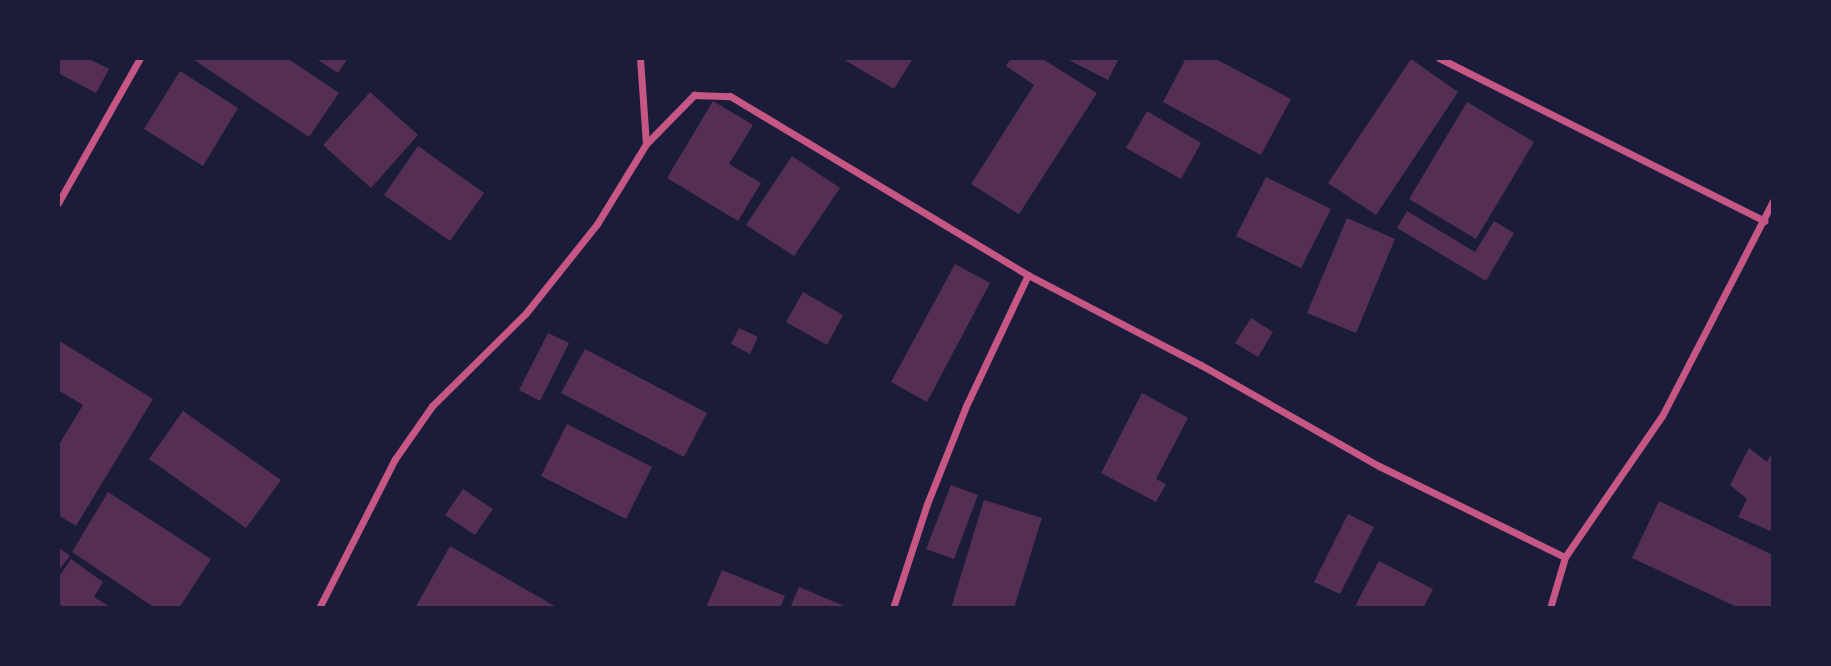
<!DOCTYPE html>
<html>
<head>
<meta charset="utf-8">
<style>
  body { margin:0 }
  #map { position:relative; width:1831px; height:666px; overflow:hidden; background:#1b1b3a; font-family:Inter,sans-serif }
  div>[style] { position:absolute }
  .building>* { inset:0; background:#542f53 }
  .minor>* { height:7px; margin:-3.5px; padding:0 3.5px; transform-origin:3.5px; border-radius:3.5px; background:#c65784 }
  span { translate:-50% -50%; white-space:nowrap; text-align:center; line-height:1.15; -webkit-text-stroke:6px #1b1b3a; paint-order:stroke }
  .frame { position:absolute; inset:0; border:60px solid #1b1b3a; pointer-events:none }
</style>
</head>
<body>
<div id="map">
  <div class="building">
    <i style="clip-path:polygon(58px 58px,87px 58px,109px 69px,96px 93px,58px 73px)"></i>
    <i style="clip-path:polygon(191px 58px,287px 58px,339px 93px,309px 137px)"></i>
    <i style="clip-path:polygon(315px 58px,348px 58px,338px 73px)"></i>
    <i style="clip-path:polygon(841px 58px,913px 58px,894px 89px)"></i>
    <i style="clip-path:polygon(1011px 58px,1041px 58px,1097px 93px,1019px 214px,971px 184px,1034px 85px,1006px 66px)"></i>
    <i style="clip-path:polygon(1065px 58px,1119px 58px,1108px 80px)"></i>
    <i style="clip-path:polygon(1186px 58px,1214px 58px,1291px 99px,1261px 155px,1163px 102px)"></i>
    <i style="clip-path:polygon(1411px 59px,1458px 92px,1376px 215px,1328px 183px)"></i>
    <i style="clip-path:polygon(180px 71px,238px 108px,203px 166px,144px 129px)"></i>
    <i style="clip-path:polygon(370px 92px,418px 135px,371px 188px,323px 145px)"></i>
    <i style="clip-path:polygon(713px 101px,753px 125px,729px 164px,761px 183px,738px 221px,667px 178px)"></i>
    <i style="clip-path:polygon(1467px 102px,1534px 142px,1476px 239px,1409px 199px)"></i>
    <i style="clip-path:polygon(1147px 111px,1201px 143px,1181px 179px,1126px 148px)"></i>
    <i style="clip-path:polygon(418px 146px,484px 193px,450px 241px,384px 195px)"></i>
    <i style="clip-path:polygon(792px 156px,840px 188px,794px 256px,746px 225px)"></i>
    <i style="clip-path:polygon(1266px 177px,1331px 209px,1301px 268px,1236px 236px)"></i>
    <i style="clip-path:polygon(1407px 211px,1475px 252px,1494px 221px,1514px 233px,1486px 281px,1397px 228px)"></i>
    <i style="clip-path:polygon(1347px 218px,1395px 239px,1356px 333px,1307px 313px)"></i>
    <i style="clip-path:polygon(955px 264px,990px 283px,927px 402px,891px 382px)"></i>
    <i style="clip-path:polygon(803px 292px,843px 315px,827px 345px,786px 322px)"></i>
    <i style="clip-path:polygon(1251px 318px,1273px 332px,1258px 357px,1235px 343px)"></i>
    <i style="clip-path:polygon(739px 328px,758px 337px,750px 354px,731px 344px)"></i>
    <i style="clip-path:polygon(548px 333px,569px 343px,540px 401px,519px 390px)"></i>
    <i style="clip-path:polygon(58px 340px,153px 399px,76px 526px,58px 515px,58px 446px,83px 405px,58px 390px)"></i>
    <i style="clip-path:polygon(585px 349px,707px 413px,684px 457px,561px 393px)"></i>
    <i style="clip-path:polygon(1142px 393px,1188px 418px,1156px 479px,1166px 484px,1156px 502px,1101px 473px)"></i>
    <i style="clip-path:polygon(183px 411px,281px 480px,246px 528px,149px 459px)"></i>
    <i style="clip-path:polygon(567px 424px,652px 467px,626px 519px,541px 476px)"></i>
    <i style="clip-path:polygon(1749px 448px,1767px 462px,1773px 450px,1773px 532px,1738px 517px,1747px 499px,1730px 485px)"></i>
    <i style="clip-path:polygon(951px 485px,978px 495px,954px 559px,926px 549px)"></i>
    <i style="clip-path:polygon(463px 489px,493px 509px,475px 535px,445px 515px)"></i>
    <i style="clip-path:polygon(108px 492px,211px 559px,179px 608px,155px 608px,72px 552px)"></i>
    <i style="clip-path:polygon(984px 500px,1042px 518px,1014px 608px,951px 608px)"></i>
    <i style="clip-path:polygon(1659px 501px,1773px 555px,1773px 608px,1739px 608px,1632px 558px)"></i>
    <i style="clip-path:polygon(1348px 514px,1374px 527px,1340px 594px,1314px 582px)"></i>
    <i style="clip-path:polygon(450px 546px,558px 608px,415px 608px)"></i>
    <i style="clip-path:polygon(58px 547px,70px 556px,58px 571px)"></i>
    <i style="clip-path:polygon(71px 559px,103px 582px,94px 597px,112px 608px,65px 608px,58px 603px,58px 578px)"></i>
    <i style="clip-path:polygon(1379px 561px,1433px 589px,1423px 608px,1354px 608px)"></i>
    <i style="clip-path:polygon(722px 570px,785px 596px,780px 608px,706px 608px)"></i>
    <i style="clip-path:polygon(799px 587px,849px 608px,790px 608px)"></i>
  </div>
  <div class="minor">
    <i style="left:640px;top:58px;width:85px;rotate:86deg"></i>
    <i style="left:1439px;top:58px;width:364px;rotate:26.6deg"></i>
    <i style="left:58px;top:203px;width:167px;rotate:-60.5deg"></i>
    <i style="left:319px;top:608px;width:167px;rotate:-63deg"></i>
    <i style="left:395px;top:459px;width:65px;rotate:-55.1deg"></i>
    <i style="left:432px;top:406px;width:132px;rotate:-44.7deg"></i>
    <i style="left:526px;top:313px;width:114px;rotate:-51.4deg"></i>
    <i style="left:597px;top:224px;width:94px;rotate:-58.5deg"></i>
    <i style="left:646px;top:144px;width:69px;rotate:-45.6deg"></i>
    <i style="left:694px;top:95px;width:36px;rotate:2deg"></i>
    <i style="left:730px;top:96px;width:348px;rotate:31deg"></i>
    <i style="left:1028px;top:275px;width:195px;rotate:27.5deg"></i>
    <i style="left:1201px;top:365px;width:205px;rotate:29.6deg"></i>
    <i style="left:1379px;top:466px;width:207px;rotate:26.1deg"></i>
    <i style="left:893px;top:608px;width:109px;rotate:-71.9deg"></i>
    <i style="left:927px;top:504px;width:105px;rotate:-68.3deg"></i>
    <i style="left:966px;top:406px;width:145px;rotate:-64.7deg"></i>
    <i style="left:1550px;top:608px;width:53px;rotate:-73.6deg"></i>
    <i style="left:1565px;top:557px;width:171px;rotate:-55.5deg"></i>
    <i style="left:1662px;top:416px;width:242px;rotate:-62.7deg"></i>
  </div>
  <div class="frame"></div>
</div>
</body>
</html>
